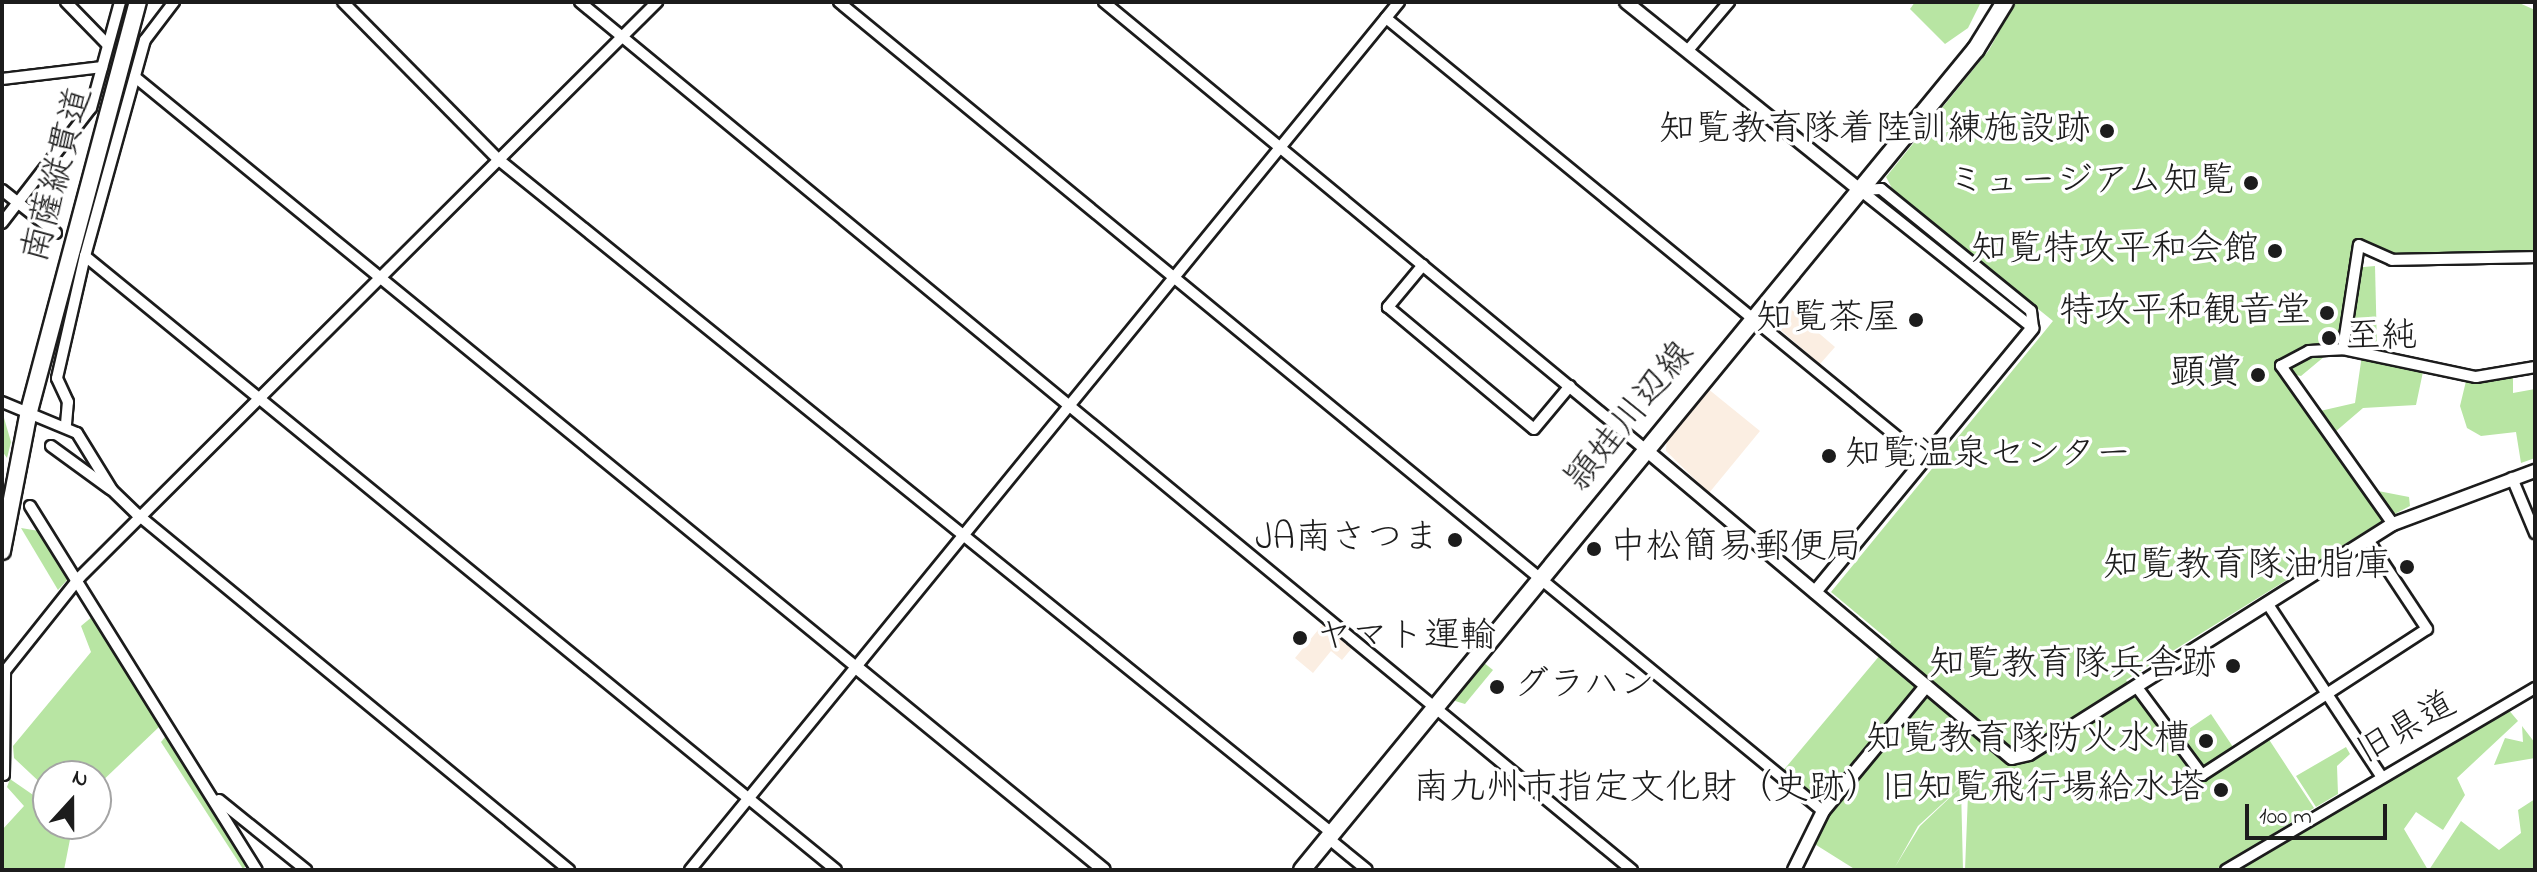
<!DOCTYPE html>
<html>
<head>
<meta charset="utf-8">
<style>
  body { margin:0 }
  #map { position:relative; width:2537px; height:872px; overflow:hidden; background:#fff; font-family:"Indie Flower","Klee One",sans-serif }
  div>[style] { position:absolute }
  .built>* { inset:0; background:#fbeee2 }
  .green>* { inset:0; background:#b8e5a3 }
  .roads { filter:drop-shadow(2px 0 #1c1c1c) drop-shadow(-2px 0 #1c1c1c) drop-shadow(0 2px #1c1c1c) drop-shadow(0 -2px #1c1c1c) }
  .minor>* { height:10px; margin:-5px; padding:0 5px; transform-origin:5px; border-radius:5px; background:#fff }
  .tertiary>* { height:12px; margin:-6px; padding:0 6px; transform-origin:6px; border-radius:6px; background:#fff }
  .primary>* { height:16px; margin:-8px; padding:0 8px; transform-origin:8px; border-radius:8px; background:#fff }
  .dots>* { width:22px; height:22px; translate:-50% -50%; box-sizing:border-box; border:4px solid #fff; border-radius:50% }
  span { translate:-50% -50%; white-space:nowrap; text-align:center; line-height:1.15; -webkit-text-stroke:7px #fff; paint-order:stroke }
  .poi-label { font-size:36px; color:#1c1c1c }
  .right { translate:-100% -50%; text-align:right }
  .left { translate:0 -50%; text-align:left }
  .street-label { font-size:36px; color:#1c1c1c }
  .frame { position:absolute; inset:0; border:4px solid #1c1c1c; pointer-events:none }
  .north { position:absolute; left:32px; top:760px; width:80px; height:80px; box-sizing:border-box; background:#fff; border:2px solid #a4a4a4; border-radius:50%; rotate:21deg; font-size:22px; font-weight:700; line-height:32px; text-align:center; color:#1c1c1c }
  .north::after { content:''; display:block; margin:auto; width:28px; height:36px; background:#1c1c1c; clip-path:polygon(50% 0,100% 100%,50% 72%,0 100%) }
  .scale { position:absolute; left:2245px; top:804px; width:142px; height:36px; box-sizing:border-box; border:4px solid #1c1c1c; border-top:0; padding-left:10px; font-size:24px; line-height:28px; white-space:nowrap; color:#1c1c1c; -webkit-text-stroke:6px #fff; paint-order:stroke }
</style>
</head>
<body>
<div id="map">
  <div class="built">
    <i style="clip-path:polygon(1779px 299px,1835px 347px,1820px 364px,1769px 320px)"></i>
    <i style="clip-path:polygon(1707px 388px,1760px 431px,1709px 493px,1666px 451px,1667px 436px)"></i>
    <i style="clip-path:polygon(1323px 624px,1352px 648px,1342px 660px,1331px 651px,1313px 673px,1295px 658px)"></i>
  </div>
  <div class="green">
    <i style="clip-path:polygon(1915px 2px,1981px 2px,1968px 28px,1945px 44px,1910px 9px)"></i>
    <i style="clip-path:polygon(2015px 2px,2517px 2px,2535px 10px,2535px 254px,2383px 255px,2358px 238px,2337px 346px,2301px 376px,2291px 374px,2385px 519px,2126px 680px,2171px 741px,2211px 714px,2239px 756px,2268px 738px,2314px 808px,2215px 870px,1965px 870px,1968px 794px,1965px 783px,1918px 826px,1895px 867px,1920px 826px,1961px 787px,1963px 870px,1856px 870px,1813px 843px,1830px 812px,1782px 772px,1891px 642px,1831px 592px,2053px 321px,1894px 192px,1886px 177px,1989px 50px)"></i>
    <i style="clip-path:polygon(2375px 266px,2377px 348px,2345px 345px,2353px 268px)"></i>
    <i style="clip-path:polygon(2362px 355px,2424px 367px,2416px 405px,2363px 408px,2335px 432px,2320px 411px,2355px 403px)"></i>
    <i style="clip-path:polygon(2513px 376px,2513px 393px,2535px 389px,2535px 458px,2521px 463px,2516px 432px,2481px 436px,2467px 428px,2460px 406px,2466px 381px)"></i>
    <i style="clip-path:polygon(2px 411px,11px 442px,7px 458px,2px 451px)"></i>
    <i style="clip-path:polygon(2373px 490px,2409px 497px,2410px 506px,2391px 516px)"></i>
    <i style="clip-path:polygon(21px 528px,39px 531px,68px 579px,58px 590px)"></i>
    <i style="clip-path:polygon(93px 616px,159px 727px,96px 787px,96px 776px,48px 776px,48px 824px,73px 824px,64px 870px,4px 870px,2px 830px,24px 806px,7px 787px,10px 779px,39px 799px,47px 789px,14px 758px,13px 746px,91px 652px,81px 626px)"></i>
    <i style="clip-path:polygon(1483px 662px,1493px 670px,1465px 704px,1452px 700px)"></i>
    <i style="clip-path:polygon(2507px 708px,2518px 721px,2457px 778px,2465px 795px,2443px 830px,2416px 812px,2404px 829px,2428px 870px,2238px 870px)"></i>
    <i style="clip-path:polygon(2522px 726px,2535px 743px,2535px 758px,2494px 765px,2505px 738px,2523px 742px)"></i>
    <i style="clip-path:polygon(166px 736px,247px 865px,243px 869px,161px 742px)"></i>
    <i style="clip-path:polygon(2346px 747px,2350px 754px,2337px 766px,2338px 794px,2316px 807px,2296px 776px)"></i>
    <i style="clip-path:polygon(2535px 799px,2535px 870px,2429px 870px,2461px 821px,2499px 850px,2521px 833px,2518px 810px)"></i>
  </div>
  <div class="roads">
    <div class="minor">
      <i style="left:66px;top:2px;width:60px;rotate:45.7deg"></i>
      <i style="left:343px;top:2px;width:222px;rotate:45.4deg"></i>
      <i style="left:499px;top:160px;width:1071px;rotate:38.94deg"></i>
      <i style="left:580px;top:2px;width:1364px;rotate:39.53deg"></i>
      <i style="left:839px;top:2px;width:1274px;rotate:39.43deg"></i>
      <i style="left:1104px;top:2px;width:703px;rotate:39.58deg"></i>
      <i style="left:1386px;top:18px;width:696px;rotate:39.34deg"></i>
      <i style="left:1689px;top:49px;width:62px;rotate:-49.6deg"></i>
      <i style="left:135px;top:77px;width:932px;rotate:39.29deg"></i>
      <i style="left:2px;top:79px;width:101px;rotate:-6.8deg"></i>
      <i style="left:2px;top:190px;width:69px;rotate:38.5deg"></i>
      <i style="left:1860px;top:190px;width:21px;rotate:-3deg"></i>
      <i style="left:1881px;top:189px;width:193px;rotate:39.1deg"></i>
      <i style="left:2031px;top:311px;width:17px;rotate:83deg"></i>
      <i style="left:1860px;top:190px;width:221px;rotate:38.6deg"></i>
      <i style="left:2px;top:223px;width:145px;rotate:-52.3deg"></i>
      <i style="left:91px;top:108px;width:110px;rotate:-74.7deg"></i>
      <i style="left:85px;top:256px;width:970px;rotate:39.27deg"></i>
      <i style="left:1423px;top:265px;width:55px;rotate:129.8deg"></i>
      <i style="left:1388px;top:307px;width:190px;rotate:39.9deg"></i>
      <i style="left:1534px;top:429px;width:56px;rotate:-50.1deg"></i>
      <i style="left:2343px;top:349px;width:136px;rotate:11.9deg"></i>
      <i style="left:2476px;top:377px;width:60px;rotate:-9.6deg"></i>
      <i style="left:2px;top:402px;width:81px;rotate:22.5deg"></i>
      <i style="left:77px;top:433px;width:67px;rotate:58.4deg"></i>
      <i style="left:112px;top:490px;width:35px;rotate:44deg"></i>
      <i style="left:137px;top:514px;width:560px;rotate:39.49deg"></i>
      <i style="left:66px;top:424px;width:22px;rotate:-85deg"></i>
      <i style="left:68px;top:402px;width:26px;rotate:-115deg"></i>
      <i style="left:57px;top:378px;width:125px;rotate:-77.1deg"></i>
      <i style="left:85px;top:256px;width:224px;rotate:-74.5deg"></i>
      <i style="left:145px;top:40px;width:48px;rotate:-52.7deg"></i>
      <i style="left:51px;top:446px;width:73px;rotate:36.1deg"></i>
      <i style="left:2512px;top:478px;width:60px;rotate:67.3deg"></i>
      <i style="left:30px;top:506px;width:429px;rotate:58.1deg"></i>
      <i style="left:2393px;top:524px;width:194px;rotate:-125.3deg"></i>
      <i style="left:2281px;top:366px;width:32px;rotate:-28deg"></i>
      <i style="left:2309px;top:351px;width:34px;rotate:-3deg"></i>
      <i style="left:2343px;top:349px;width:105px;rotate:-81.3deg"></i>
      <i style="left:2359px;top:245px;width:36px;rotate:24deg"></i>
      <i style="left:2392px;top:260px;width:143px;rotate:-1.2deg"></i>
      <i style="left:2267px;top:603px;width:207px;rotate:56.6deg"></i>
      <i style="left:2136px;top:686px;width:111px;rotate:53.4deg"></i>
      <i style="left:2202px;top:775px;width:268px;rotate:-33deg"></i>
      <i style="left:2427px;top:629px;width:107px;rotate:-123.5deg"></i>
      <i style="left:4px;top:775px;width:104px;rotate:-89.4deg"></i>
      <i style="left:5px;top:671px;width:120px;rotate:-51.4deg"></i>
      <i style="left:80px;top:577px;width:815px;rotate:-44.9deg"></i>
      <i style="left:219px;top:800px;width:112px;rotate:38.8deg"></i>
      <i style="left:1328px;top:838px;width:50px;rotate:39.4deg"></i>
      <i style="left:690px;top:870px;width:1121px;rotate:-50.76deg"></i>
      <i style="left:2226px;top:870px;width:359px;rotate:-30.5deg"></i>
    </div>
    <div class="tertiary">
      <i style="left:1626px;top:2px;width:300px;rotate:38.8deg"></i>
      <i style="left:1646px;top:450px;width:478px;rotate:40.1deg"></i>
      <i style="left:2012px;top:758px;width:17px;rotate:-13deg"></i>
      <i style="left:2029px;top:754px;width:431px;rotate:-32.3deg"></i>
      <i style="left:2393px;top:524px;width:152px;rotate:-20.5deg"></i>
      <i style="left:1815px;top:592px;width:342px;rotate:-50.5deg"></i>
      <i style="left:856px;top:667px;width:320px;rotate:39.3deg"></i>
      <i style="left:1794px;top:870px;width:66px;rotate:-63.8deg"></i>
      <i style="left:1823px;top:811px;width:162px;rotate:-50.5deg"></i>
    </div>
    <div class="primary">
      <i style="left:2px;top:551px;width:143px;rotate:-79.1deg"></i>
      <i style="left:29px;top:411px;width:423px;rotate:-75.1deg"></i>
      <i style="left:1302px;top:870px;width:1062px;rotate:-50.62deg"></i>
      <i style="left:1976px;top:49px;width:55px;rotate:-58.3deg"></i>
    </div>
  </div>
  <div class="dots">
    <i style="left:2107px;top:131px;background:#1c1c1c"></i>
    <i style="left:2251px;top:183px;background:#1c1c1c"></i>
    <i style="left:2275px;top:251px;background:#1c1c1c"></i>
    <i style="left:2327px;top:313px;background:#1c1c1c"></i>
    <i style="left:1916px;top:320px;background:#1c1c1c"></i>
    <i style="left:2329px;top:338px;background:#1c1c1c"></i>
    <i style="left:2258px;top:375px;background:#1c1c1c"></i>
    <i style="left:1829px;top:456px;background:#1c1c1c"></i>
    <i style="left:1455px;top:540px;background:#1c1c1c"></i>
    <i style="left:1594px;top:549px;background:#1c1c1c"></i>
    <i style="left:2407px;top:567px;background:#1c1c1c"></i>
    <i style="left:1300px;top:638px;background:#1c1c1c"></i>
    <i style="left:2233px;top:666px;background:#1c1c1c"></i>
    <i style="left:1497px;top:687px;background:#1c1c1c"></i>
    <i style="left:2206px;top:741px;background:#1c1c1c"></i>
    <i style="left:2221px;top:790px;background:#1c1c1c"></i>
  </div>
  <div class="poi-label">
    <span class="right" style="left:2091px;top:131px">知覧教育隊着陸訓練施設跡</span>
    <span class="right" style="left:2235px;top:183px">ミュージアム知覧</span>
    <span class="right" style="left:2259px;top:251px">知覧特攻平和会館</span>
    <span class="right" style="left:2311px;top:313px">特攻平和観音堂</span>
    <span class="right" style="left:1900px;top:320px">知覧茶屋</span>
    <span class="left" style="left:2345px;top:338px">至純</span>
    <span class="right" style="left:2242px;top:375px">顕賞</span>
    <span class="left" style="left:1845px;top:456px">知覧温泉センター</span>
    <span class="right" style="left:1439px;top:540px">JA南さつま</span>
    <span class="left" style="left:1610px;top:549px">中松簡易郵便局</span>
    <span class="right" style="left:2391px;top:567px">知覧教育隊油脂庫</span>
    <span class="left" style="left:1316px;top:638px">ヤマト運輸</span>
    <span class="right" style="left:2217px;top:666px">知覧教育隊兵舎跡</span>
    <span class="left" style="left:1513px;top:687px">グラハン</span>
    <span class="right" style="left:2190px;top:741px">知覧教育隊防火水槽</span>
    <span class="right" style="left:2205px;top:790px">南九州市指定文化財（史跡）旧知覧飛行場給水塔</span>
  </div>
  <div class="street-label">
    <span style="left:59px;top:175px;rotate:-75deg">南薩縦貫道</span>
    <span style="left:1631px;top:417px;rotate:-51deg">頴娃川辺線</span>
    <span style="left:2407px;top:729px;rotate:-30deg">旧県道</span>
  </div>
  <div class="frame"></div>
  <div class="north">N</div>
  <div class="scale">100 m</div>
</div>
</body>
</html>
